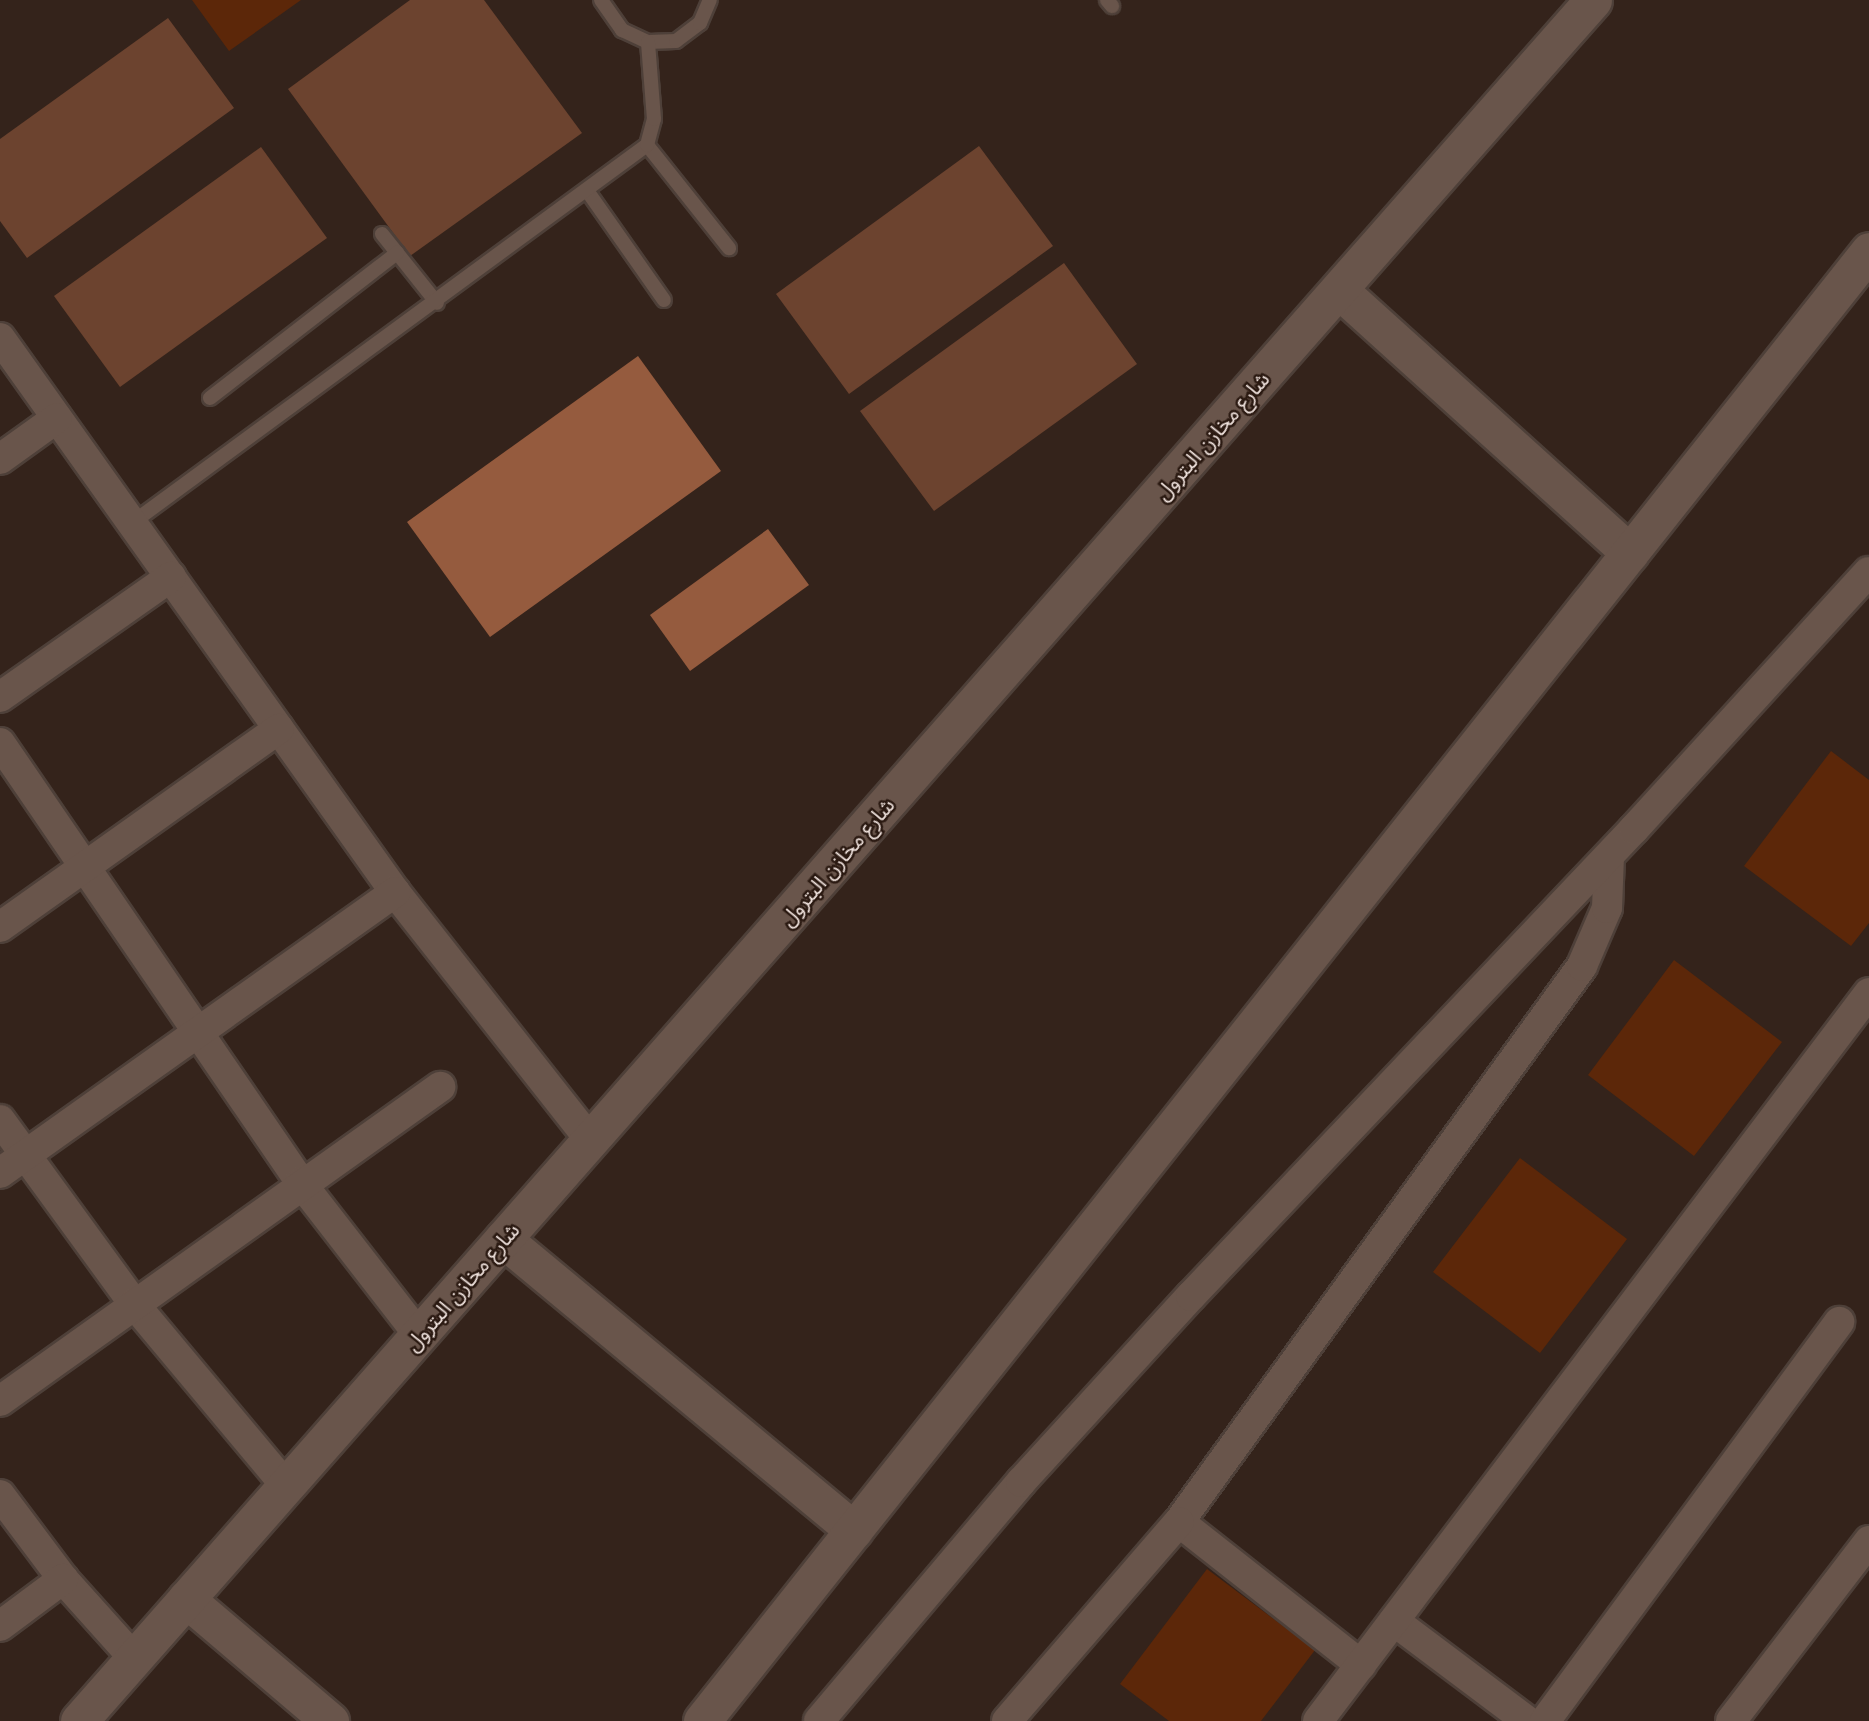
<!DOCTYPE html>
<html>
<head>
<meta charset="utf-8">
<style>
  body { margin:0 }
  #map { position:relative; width:1869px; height:1721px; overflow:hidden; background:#34231b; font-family:"Playfair Display","Noto Sans Arabic",serif }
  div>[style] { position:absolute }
  .green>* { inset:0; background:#6c432f }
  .water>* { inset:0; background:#955b3e }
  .building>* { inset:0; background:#5c2709 }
  .roads { filter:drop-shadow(2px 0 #4e4039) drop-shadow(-2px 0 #4e4039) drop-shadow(0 2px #4e4039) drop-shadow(0 -2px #4e4039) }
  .service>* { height:14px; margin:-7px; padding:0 7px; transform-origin:7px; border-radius:7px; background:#69554b }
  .minor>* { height:30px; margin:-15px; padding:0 15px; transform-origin:15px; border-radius:15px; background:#69554b }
  .tertiary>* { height:37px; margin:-18.5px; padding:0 18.5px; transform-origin:18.5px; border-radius:18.5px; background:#69554b }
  span { translate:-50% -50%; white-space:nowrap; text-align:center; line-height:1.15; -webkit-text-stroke:5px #2a1911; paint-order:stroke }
  .street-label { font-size:21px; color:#f1e4df }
</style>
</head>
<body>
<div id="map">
  <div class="green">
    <i style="clip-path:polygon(410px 0,484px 0,582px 133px,410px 256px,288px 89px)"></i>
    <i style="clip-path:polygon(168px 18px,234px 108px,27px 258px,0 221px,0 139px)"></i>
    <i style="clip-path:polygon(979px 146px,1053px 246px,849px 394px,776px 294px)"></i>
    <i style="clip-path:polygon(261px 147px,327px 238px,120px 387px,54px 296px)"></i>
    <i style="clip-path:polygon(1064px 263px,1137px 364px,934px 511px,860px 411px)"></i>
  </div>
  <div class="water">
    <i style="clip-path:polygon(638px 356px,721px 471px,490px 637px,407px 522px)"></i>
    <i style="clip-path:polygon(768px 529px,809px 585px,690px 671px,650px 615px)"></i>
  </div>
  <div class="building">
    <i style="clip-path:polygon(192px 0,301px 0,229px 51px)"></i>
    <i style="clip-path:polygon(1831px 751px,1869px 780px,1869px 923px,1851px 946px,1744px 866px)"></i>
    <i style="clip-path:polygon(1674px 960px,1782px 1042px,1694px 1156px,1588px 1075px)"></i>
    <i style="clip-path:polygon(1520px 1158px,1627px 1239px,1540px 1353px,1433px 1272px)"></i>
    <i style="clip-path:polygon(1207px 1569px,1315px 1650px,1261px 1721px,1169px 1721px,1120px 1684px)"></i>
  </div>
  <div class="roads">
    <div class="service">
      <i style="left:601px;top:0;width:37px;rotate:55deg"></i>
      <i style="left:622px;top:30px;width:29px;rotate:25deg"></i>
      <i style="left:648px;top:42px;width:28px;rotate:-2deg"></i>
      <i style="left:676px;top:41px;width:30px;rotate:-37deg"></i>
      <i style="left:700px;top:23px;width:25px;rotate:-67deg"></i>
      <i style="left:1107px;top:0;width:8px;rotate:50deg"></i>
      <i style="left:647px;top:145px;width:132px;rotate:51.5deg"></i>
      <i style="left:588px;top:192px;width:132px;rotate:54.9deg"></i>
      <i style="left:382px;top:234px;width:88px;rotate:51.4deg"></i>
      <i style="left:210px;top:398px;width:237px;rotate:-37.8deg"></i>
      <i style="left:132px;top:523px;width:639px;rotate:-36.28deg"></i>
      <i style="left:647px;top:145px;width:27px;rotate:-75deg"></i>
      <i style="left:654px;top:119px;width:77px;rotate:-94.5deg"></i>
    </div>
    <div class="minor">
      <i style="left:0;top:338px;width:680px;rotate:54.51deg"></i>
      <i style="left:395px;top:892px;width:315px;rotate:51.8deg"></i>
      <i style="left:0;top:459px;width:70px;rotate:-35.7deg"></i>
      <i style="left:0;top:697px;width:209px;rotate:-35.1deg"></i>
      <i style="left:0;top:743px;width:533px;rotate:55.62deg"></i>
      <i style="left:301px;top:1183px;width:192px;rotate:52.2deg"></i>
      <i style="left:0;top:927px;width:342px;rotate:-35.4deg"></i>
      <i style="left:0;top:1120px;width:228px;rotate:53.9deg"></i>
      <i style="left:134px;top:1304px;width:237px;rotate:50.1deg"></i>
      <i style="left:0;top:1173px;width:485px;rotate:-35.4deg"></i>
      <i style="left:0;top:1401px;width:541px;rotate:-35.51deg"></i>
      <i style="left:0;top:1495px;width:105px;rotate:53.1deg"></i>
      <i style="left:63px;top:1579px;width:106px;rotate:48.1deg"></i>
      <i style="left:1394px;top:1621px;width:166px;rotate:36.9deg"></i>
      <i style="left:0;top:1626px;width:79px;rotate:-36.7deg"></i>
      <i style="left:1361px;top:1665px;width:231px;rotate:-141.8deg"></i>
      <i style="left:1179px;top:1522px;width:687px;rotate:-54.06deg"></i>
      <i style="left:1582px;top:966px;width:63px;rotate:-66.7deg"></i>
      <i style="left:1607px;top:908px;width:52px;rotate:-87.8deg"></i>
      <i style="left:819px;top:1721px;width:313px;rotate:-49.8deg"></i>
      <i style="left:1021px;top:1482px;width:252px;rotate:-47.6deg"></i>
      <i style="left:1191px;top:1296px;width:644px;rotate:-46.51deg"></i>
      <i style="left:1634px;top:829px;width:348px;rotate:-47.6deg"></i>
      <i style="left:1007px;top:1721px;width:263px;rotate:-49.2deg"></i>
      <i style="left:1318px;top:1721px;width:913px;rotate:-52.88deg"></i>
      <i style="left:1545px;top:1721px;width:496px;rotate:-53.6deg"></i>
      <i style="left:1731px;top:1721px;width:227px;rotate:-52.5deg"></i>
    </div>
    <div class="tertiary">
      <i style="left:1339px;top:290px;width:392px;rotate:42.1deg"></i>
      <i style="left:503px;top:1239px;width:456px;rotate:39.7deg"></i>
      <i style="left:186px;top:1599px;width:189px;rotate:40.3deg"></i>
      <i style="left:79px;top:1721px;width:2292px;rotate:-48.66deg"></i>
      <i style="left:702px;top:1721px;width:1877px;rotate:-51.55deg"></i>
    </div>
  </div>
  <div class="street-label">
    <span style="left:1211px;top:435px;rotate:-49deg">شارع مخازن البترول</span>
    <span style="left:836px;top:861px;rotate:-49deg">شارع مخازن البترول</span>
    <span style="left:461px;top:1286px;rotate:-49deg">شارع مخازن البترول</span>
  </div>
</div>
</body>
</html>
